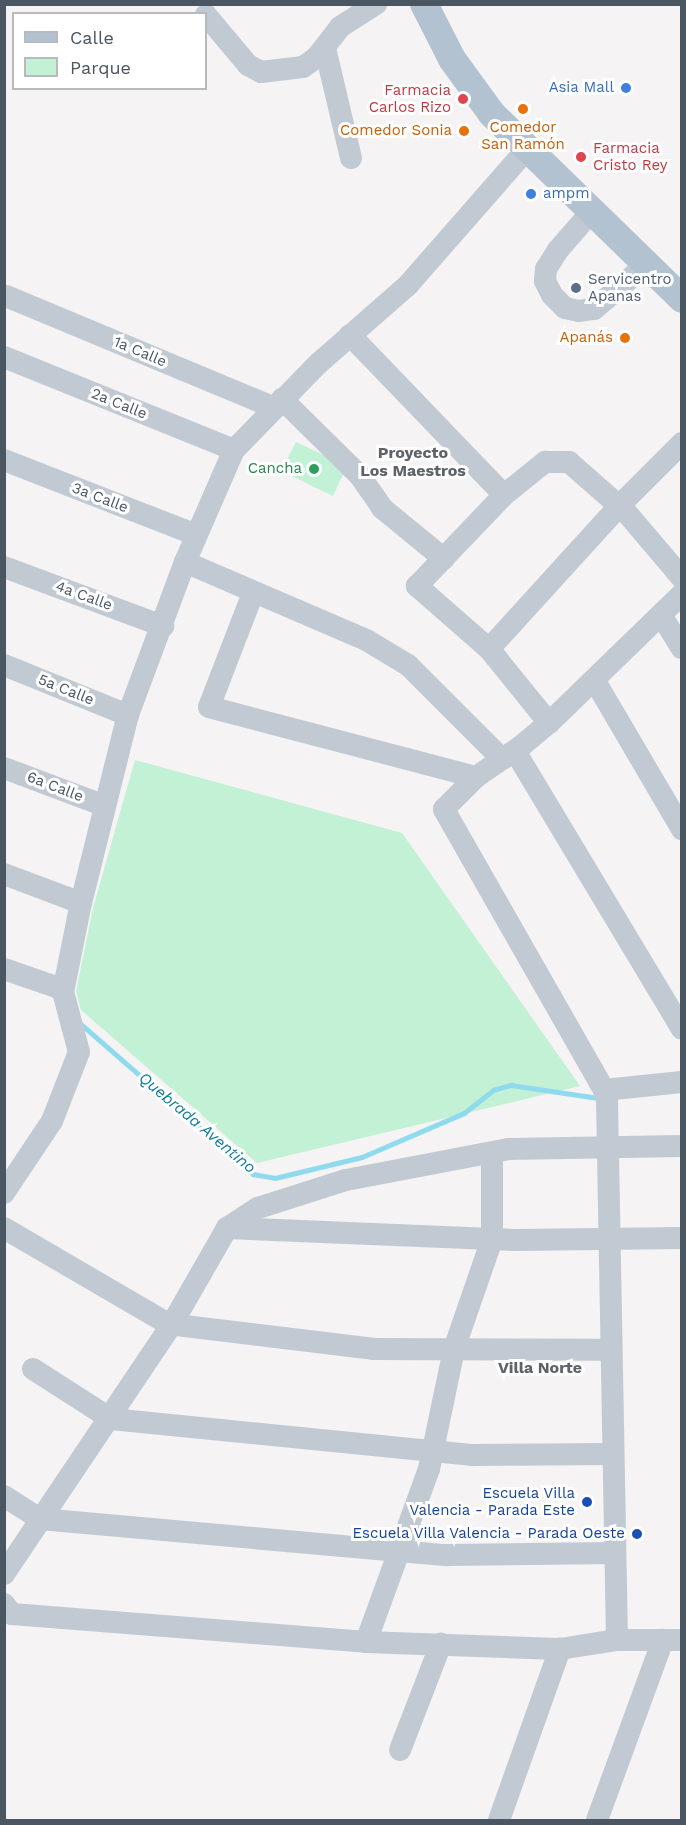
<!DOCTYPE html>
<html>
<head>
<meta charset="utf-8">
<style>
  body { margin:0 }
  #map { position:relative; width:686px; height:1825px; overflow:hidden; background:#f5f3f3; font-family:"Work Sans",sans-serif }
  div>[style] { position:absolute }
  .green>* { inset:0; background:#c3f1d5 }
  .stream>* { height:4.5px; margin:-2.25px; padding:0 2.25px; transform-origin:2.25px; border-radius:2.25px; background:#90daee }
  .minor>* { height:22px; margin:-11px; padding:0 11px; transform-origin:11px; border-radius:11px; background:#c1cad2 }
  .major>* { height:28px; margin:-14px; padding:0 14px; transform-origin:14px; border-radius:14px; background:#b3c2d1 }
  .dots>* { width:16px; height:16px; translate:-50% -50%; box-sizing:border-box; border:3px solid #fff; border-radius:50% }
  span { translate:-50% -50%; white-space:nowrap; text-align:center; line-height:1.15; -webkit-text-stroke:6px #fff; paint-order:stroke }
  .shop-label { font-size:15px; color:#366cbe }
  .right { translate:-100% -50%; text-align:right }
  .left { translate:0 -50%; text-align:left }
  .health-label { font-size:15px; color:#be3a42 }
  .food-label { font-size:15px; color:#c56008 }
  .service-label { font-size:15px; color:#4e5e75 }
  .street-label { font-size:15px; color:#4a5661 }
  .leisure-label { font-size:15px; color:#27864d }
  .transit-label { font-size:15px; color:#164399 }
  .neighbourhood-label { font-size:16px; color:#5f6368; font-weight:700 }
  .water-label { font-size:16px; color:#0c7c9b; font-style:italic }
  .frame { position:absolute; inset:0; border:6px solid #4a5661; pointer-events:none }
  .legend { position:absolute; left:12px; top:12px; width:195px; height:78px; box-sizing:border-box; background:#fff; border:2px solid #b7bbc0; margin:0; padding:8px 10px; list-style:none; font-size:18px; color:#4a5661 }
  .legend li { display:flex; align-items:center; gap:12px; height:30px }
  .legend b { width:30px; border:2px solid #b7bbc0 }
</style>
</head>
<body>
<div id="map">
  <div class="green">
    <i style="clip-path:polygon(296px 442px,347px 466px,333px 496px,281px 471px)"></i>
    <i style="clip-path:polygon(135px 760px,402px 833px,580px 1086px,257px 1163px,81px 1010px,76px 991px,93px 908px)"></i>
  </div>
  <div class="stream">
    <i style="left:81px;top:1024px;width:228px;rotate:41.1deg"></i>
    <i style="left:253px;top:1174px;width:22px;rotate:10deg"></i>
    <i style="left:275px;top:1178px;width:89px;rotate:-13.6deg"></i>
    <i style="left:362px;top:1157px;width:111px;rotate:-23.3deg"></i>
    <i style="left:464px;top:1113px;width:37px;rotate:-38deg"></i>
    <i style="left:493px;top:1090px;width:19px;rotate:-16deg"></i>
    <i style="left:511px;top:1085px;width:88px;rotate:8.5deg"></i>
  </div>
  <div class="minor">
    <i style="left:206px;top:15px;width:65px;rotate:50deg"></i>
    <i style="left:248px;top:65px;width:15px;rotate:28deg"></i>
    <i style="left:261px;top:72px;width:42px;rotate:-6.8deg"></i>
    <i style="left:303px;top:67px;width:16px;rotate:-35deg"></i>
    <i style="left:316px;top:58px;width:39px;rotate:-52deg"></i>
    <i style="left:340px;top:27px;width:43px;rotate:-32.6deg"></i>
    <i style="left:325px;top:48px;width:113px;rotate:76.7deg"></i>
    <i style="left:592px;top:211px;width:52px;rotate:131.1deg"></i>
    <i style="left:558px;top:250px;width:22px;rotate:122deg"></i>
    <i style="left:546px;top:269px;width:12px;rotate:95deg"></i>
    <i style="left:545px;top:281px;width:16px;rotate:63deg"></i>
    <i style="left:552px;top:295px;width:18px;rotate:45deg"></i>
    <i style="left:565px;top:308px;width:14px;rotate:12deg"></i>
    <i style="left:579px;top:311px;width:15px;rotate:-8deg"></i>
    <i style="left:594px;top:309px;width:70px;rotate:-40.3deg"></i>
    <i style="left:6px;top:296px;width:289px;rotate:22.6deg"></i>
    <i style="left:350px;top:335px;width:222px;rotate:46.1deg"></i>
    <i style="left:4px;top:357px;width:248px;rotate:22deg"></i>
    <i style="left:282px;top:399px;width:110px;rotate:44.6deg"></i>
    <i style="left:360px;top:476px;width:39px;rotate:55deg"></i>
    <i style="left:382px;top:508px;width:80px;rotate:39.4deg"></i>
    <i style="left:4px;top:460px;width:206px;rotate:21.3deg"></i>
    <i style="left:620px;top:505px;width:96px;rotate:49.7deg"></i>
    <i style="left:185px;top:562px;width:199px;rotate:23.3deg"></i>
    <i style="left:368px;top:641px;width:47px;rotate:31deg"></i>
    <i style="left:408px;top:665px;width:133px;rotate:45deg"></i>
    <i style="left:4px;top:567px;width:170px;rotate:20.4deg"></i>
    <i style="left:253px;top:593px;width:122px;rotate:111.1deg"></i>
    <i style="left:209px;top:707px;width:276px;rotate:14.7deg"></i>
    <i style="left:661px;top:615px;width:39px;rotate:58deg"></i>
    <i style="left:489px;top:649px;width:193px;rotate:-47.7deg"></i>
    <i style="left:619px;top:506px;width:89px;rotate:-45deg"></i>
    <i style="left:4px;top:665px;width:134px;rotate:22deg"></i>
    <i style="left:595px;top:681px;width:172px;rotate:59.6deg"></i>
    <i style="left:549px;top:723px;width:95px;rotate:-129deg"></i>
    <i style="left:489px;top:649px;width:96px;rotate:-138.8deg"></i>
    <i style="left:417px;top:586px;width:126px;rotate:-46.3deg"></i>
    <i style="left:504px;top:495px;width:53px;rotate:-38.8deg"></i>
    <i style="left:545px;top:462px;width:24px"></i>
    <i style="left:569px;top:462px;width:67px;rotate:41.3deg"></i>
    <i style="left:515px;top:751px;width:324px;rotate:59deg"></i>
    <i style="left:4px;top:768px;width:108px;rotate:20.6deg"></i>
    <i style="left:4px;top:874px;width:82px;rotate:20.6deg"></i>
    <i style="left:4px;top:969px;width:61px;rotate:19deg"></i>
    <i style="left:62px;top:989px;width:3px;rotate:72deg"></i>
    <i style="left:604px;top:1090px;width:78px;rotate:-5.9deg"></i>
    <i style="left:4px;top:1193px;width:87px;rotate:-56.3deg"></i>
    <i style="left:52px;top:1121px;width:74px;rotate:-68.6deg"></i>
    <i style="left:79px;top:1052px;width:62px;rotate:-104.9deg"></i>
    <i style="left:63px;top:992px;width:91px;rotate:-78.6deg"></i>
    <i style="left:81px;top:903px;width:194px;rotate:-76deg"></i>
    <i style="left:128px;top:715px;width:163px;rotate:-69.6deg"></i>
    <i style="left:185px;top:562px;width:122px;rotate:-66.4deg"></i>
    <i style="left:234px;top:450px;width:122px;rotate:-45.7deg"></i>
    <i style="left:319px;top:363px;width:118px;rotate:-41.2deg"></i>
    <i style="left:408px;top:285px;width:181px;rotate:-48.8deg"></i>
    <i style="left:4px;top:1228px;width:190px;rotate:30.3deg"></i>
    <i style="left:168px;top:1324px;width:208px;rotate:6.9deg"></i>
    <i style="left:374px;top:1349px;width:237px;rotate:0.2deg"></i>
    <i style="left:227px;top:1228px;width:289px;rotate:2.4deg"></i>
    <i style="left:516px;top:1240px;width:166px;rotate:-0.7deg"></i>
    <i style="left:33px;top:1369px;width:93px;rotate:32.7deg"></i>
    <i style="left:111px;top:1419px;width:364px;rotate:5.7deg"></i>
    <i style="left:473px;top:1455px;width:140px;rotate:-0.4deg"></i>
    <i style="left:4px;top:1496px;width:43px;rotate:32.6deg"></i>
    <i style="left:40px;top:1519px;width:409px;rotate:5.1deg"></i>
    <i style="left:447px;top:1555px;width:168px;rotate:-0.7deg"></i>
    <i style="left:4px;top:1574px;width:301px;rotate:-56.1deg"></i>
    <i style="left:172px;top:1324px;width:111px;rotate:-60.2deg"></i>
    <i style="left:227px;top:1228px;width:37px;rotate:-33deg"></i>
    <i style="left:258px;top:1208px;width:92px;rotate:-17.7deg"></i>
    <i style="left:346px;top:1180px;width:165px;rotate:-10.8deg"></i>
    <i style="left:508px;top:1149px;width:174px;rotate:-1deg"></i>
    <i style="left:4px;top:1604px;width:13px;rotate:51deg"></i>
    <i style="left:12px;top:1614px;width:355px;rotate:4.5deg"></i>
    <i style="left:366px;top:1642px;width:194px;rotate:2.1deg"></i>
    <i style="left:560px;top:1649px;width:58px;rotate:-9deg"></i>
    <i style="left:617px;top:1640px;width:65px"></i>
    <i style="left:617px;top:1640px;width:540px;rotate:-91.06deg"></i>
    <i style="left:607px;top:1100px;width:10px;rotate:-107deg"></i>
    <i style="left:604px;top:1090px;width:323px;rotate:-119.7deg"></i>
    <i style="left:444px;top:809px;width:45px;rotate:-45deg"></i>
    <i style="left:476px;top:777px;width:53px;rotate:-34.3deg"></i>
    <i style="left:520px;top:747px;width:38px;rotate:-40deg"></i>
    <i style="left:549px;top:723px;width:185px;rotate:-44.1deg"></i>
    <i style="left:366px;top:1642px;width:184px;rotate:-70deg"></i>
    <i style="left:429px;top:1469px;width:123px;rotate:-78.2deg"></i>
    <i style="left:454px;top:1349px;width:116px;rotate:-70.9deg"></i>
    <i style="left:492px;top:1239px;width:86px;rotate:-90deg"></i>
    <i style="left:400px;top:1750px;width:114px;rotate:-68.9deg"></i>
    <i style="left:499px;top:1820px;width:182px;rotate:-70.4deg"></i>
    <i style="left:597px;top:1820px;width:192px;rotate:-69.9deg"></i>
  </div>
  <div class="major">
    <i style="left:424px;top:4px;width:62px;rotate:63deg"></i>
    <i style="left:452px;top:59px;width:68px;rotate:54deg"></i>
    <i style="left:492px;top:114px;width:265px;rotate:44.2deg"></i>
  </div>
  <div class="dots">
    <i style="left:626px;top:88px;background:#3f7fe0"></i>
    <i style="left:463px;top:99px;background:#e0444e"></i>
    <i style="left:523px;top:109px;background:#e8710a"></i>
    <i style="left:464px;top:131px;background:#e8710a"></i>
    <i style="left:581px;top:157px;background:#e0444e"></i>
    <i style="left:531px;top:194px;background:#3f7fe0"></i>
    <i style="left:576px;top:288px;background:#5c6f8a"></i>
    <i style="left:625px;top:338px;background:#e8710a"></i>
    <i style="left:314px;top:469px;background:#2e9e5b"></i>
    <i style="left:587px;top:1502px;background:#1a4fb4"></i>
    <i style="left:637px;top:1534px;background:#1a4fb4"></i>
  </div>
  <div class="shop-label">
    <span class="right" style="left:614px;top:88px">Asia Mall</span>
    <span class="left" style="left:543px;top:194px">ampm</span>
  </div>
  <div class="health-label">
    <span class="right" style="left:451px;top:99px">Farmacia<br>Carlos Rizo</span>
    <span class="left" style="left:593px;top:157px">Farmacia<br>Cristo Rey</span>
  </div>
  <div class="food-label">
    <span style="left:523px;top:136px">Comedor<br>San Ramón</span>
    <span class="right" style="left:452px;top:131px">Comedor Sonia</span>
    <span class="right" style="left:613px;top:338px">Apanás</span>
  </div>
  <div class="service-label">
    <span class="left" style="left:588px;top:288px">Servicentro<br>Apanas</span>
  </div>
  <div class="street-label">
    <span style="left:140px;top:352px;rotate:23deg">1a Calle</span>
    <span style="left:119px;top:404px;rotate:22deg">2a Calle</span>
    <span style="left:100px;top:498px;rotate:21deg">3a Calle</span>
    <span style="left:84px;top:596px;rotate:20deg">4a Calle</span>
    <span style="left:66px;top:690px;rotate:22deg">5a Calle</span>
    <span style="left:55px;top:787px;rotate:21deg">6a Calle</span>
  </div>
  <div class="leisure-label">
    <span class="right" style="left:302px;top:469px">Cancha</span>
  </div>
  <div class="transit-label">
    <span class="right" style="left:575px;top:1502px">Escuela Villa<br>Valencia - Parada Este</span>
    <span class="right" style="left:625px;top:1534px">Escuela Villa Valencia - Parada Oeste</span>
  </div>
  <div class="neighbourhood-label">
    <span style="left:413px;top:462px">Proyecto<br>Los Maestros</span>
    <span style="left:540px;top:1368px">Villa Norte</span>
  </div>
  <div class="water-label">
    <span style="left:197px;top:1123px;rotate:40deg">Quebrada Aventino</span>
  </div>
  <div class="frame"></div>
  <ul class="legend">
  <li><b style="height:8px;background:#b3c2d1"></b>Calle</li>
  <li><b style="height:16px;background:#c3f1d5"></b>Parque</li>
  </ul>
</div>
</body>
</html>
